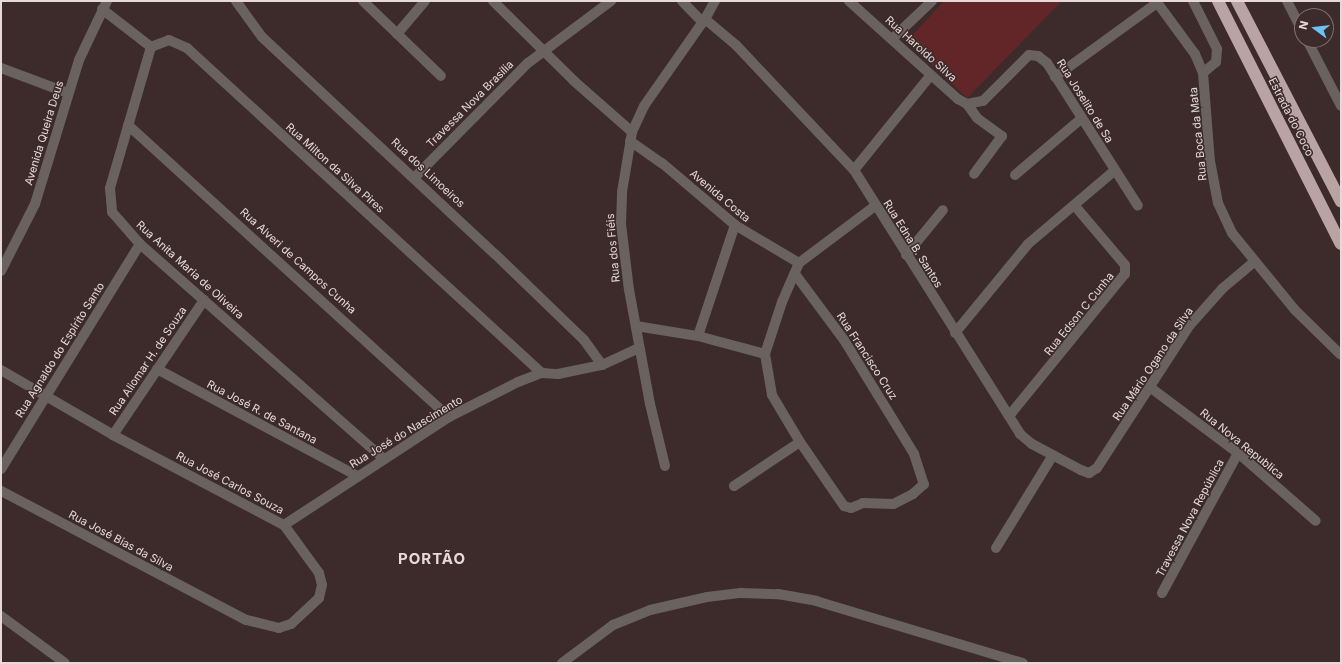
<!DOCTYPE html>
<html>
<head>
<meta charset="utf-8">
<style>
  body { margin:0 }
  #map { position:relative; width:1342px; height:664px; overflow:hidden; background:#3c2b2a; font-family:Inter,sans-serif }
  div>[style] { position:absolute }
  .green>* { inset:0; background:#632628 }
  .minor>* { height:10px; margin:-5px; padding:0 5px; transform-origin:5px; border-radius:5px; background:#6a6161 }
  .highway>* { height:12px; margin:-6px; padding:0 6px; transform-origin:6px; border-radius:6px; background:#baa4a3 }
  span { translate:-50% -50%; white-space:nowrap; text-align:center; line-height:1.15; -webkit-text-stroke:3px #3c2b2a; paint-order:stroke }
  .street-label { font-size:11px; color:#e5dad9 }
  .district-label { font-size:15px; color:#e5dad9; font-weight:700; letter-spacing:1px }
  .frame { position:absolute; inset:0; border:2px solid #e5dad9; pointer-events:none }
  .north { position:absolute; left:1294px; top:8px; width:40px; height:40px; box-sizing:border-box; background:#3c2b2a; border:1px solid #807170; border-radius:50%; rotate:285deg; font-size:11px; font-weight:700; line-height:16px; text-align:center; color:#e5dad9 }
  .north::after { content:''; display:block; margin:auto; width:14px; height:18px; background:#6ac3f1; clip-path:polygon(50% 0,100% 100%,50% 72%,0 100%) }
</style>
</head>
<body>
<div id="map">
  <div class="green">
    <i style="clip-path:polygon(944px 1px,1062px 1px,967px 98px,907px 41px)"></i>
  </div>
  <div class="minor">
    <i style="left:236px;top:1px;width:44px;rotate:54.2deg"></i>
    <i style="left:262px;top:37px;width:318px;rotate:43deg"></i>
    <i style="left:495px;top:254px;width:124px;rotate:44deg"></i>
    <i style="left:584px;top:340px;width:31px;rotate:54deg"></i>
    <i style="left:363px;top:1px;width:108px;rotate:43.9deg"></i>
    <i style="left:493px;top:1px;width:114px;rotate:44.6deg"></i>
    <i style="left:574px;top:81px;width:77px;rotate:41.3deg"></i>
    <i style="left:682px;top:1px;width:30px;rotate:46deg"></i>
    <i style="left:849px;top:1px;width:147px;rotate:42deg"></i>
    <i style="left:958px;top:99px;width:10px;rotate:29deg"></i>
    <i style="left:967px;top:104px;width:16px;rotate:-11deg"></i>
    <i style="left:983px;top:101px;width:65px;rotate:-45deg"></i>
    <i style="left:1029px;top:55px;width:9px;rotate:6deg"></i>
    <i style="left:1038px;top:56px;width:11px;rotate:38deg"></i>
    <i style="left:1047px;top:63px;width:169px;rotate:57.5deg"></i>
    <i style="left:1156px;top:1px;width:66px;rotate:53.7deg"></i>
    <i style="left:1195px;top:54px;width:21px;rotate:67deg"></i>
    <i style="left:1203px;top:73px;width:88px;rotate:85.5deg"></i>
    <i style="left:1210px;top:161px;width:43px;rotate:79.2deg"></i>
    <i style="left:1218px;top:203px;width:33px;rotate:65deg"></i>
    <i style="left:1232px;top:233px;width:99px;rotate:50.7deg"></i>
    <i style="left:1295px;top:310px;width:64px;rotate:44.4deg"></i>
    <i style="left:1193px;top:1px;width:54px;rotate:63.4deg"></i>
    <i style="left:1217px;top:49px;width:13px;rotate:94deg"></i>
    <i style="left:1216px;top:62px;width:17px;rotate:140deg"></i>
    <i style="left:1287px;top:1px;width:33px;rotate:63deg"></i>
    <i style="left:102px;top:9px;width:62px;rotate:37.8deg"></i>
    <i style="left:705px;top:19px;width:40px;rotate:40deg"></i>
    <i style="left:736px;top:45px;width:172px;rotate:46.7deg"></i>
    <i style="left:854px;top:170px;width:312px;rotate:57.8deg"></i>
    <i style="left:1020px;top:434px;width:16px;rotate:40deg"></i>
    <i style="left:1032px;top:444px;width:55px;rotate:28deg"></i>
    <i style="left:1081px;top:470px;width:9px;rotate:21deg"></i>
    <i style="left:1089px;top:473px;width:9px;rotate:-32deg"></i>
    <i style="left:1097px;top:468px;width:171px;rotate:-57deg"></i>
    <i style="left:1190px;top:325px;width:50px;rotate:-48.3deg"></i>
    <i style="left:1223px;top:288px;width:39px;rotate:-40deg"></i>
    <i style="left:397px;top:34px;width:43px;rotate:-49.7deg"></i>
    <i style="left:892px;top:39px;width:55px;rotate:-43.5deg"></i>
    <i style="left:1307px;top:40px;width:74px;rotate:62.7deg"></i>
    <i style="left:151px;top:47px;width:147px;rotate:106.2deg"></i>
    <i style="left:110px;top:188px;width:24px;rotate:85deg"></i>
    <i style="left:112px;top:212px;width:43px;rotate:48.8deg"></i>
    <i style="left:140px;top:244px;width:324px;rotate:41.4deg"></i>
    <i style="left:151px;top:47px;width:19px;rotate:-21deg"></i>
    <i style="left:169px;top:40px;width:20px;rotate:24deg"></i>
    <i style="left:187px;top:48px;width:481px;rotate:42.5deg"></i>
    <i style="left:1px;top:68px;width:72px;rotate:20.5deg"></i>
    <i style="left:1055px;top:77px;width:126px;rotate:-36deg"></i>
    <i style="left:967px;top:104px;width:17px;rotate:54deg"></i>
    <i style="left:977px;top:118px;width:31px;rotate:36deg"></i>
    <i style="left:1002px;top:136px;width:47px;rotate:126.4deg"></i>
    <i style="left:128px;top:125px;width:434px;rotate:42.3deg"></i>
    <i style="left:630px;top:141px;width:39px;rotate:35deg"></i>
    <i style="left:662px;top:163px;width:96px;rotate:40.3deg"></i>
    <i style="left:735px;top:225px;width:74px;rotate:30.7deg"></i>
    <i style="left:854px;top:170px;width:122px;rotate:-51deg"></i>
    <i style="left:1015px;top:175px;width:88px;rotate:-40.4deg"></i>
    <i style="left:415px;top:177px;width:161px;rotate:-45.3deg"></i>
    <i style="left:528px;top:63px;width:104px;rotate:-36.8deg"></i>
    <i style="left:906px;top:255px;width:58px;rotate:-50.6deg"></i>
    <i style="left:799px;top:263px;width:95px;rotate:-36.9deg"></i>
    <i style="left:1px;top:271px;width:75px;rotate:-63.1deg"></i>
    <i style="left:35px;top:204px;width:151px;rotate:-73deg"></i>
    <i style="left:79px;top:60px;width:65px;rotate:-64.6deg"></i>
    <i style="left:795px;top:274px;width:82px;rotate:53.4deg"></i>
    <i style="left:844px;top:340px;width:134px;rotate:58.4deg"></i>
    <i style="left:914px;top:454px;width:32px;rotate:72deg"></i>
    <i style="left:924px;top:484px;width:15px;rotate:138deg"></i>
    <i style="left:913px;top:494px;width:22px;rotate:153deg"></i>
    <i style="left:893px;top:504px;width:30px;rotate:-178deg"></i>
    <i style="left:863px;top:503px;width:13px;rotate:157deg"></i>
    <i style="left:851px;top:508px;width:7px;rotate:-164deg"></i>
    <i style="left:844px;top:506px;width:78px;rotate:-124.5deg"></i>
    <i style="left:800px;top:442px;width:55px;rotate:-120.8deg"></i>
    <i style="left:772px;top:395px;width:42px;rotate:-99.7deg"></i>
    <i style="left:765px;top:354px;width:55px;rotate:-71.9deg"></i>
    <i style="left:782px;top:302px;width:43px;rotate:-66.4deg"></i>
    <i style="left:636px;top:326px;width:63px;rotate:9.2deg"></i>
    <i style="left:698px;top:336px;width:69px;rotate:15deg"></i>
    <i style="left:955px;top:333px;width:115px;rotate:-50.6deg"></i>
    <i style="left:1028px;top:244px;width:113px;rotate:-40.3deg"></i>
    <i style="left:698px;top:336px;width:117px;rotate:-71.6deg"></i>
    <i style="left:157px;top:369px;width:227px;rotate:28.1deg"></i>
    <i style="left:1px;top:370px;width:129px;rotate:30.1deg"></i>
    <i style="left:113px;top:435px;width:193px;rotate:27.8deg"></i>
    <i style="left:284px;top:525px;width:59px;rotate:53.9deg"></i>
    <i style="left:319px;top:573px;width:12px;rotate:76deg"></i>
    <i style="left:322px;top:585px;width:13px;rotate:103deg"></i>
    <i style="left:319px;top:598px;width:38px;rotate:137deg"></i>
    <i style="left:291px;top:624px;width:13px;rotate:162deg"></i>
    <i style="left:279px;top:628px;width:34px;rotate:-166deg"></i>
    <i style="left:246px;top:620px;width:277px;rotate:-152.2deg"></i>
    <i style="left:1151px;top:388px;width:109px;rotate:36.8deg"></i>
    <i style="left:1238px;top:453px;width:103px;rotate:41.1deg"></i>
    <i style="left:1009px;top:416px;width:183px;rotate:-50.8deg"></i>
    <i style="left:1125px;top:274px;width:9px;rotate:-90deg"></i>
    <i style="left:1125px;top:265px;width:77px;rotate:-130.3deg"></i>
    <i style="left:113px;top:435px;width:163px;rotate:-56deg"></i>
    <i style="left:665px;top:466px;width:64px;rotate:-103.6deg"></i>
    <i style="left:650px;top:404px;width:116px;rotate:-100.4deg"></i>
    <i style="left:629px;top:290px;width:66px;rotate:-96.9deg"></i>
    <i style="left:621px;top:224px;width:32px;rotate:-88deg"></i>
    <i style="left:622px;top:192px;width:61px;rotate:-80.5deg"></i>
    <i style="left:632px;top:132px;width:29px;rotate:-65deg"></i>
    <i style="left:644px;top:106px;width:106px;rotate:-55deg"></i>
    <i style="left:705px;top:19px;width:21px;rotate:-61deg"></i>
    <i style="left:1px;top:469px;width:264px;rotate:-58.3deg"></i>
    <i style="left:734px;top:486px;width:79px;rotate:-33.7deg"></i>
    <i style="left:284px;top:525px;width:197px;rotate:-33.2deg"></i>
    <i style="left:449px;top:417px;width:77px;rotate:-26.9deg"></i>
    <i style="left:518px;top:382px;width:26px;rotate:-21deg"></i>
    <i style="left:542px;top:373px;width:16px;rotate:4deg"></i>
    <i style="left:558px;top:374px;width:45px;rotate:-11.6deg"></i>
    <i style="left:602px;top:365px;width:41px;rotate:-24.7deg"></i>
    <i style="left:996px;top:548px;width:109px;rotate:-58.5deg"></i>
    <i style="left:1162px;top:593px;width:159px;rotate:-61.5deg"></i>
    <i style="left:1px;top:616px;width:79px;rotate:36.3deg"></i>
    <i style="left:562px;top:663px;width:64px;rotate:-36.7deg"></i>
    <i style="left:613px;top:625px;width:40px;rotate:-22deg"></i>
    <i style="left:650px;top:610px;width:58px;rotate:-12.8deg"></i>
    <i style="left:707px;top:597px;width:34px;rotate:-7deg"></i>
    <i style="left:741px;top:593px;width:37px;rotate:2deg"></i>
    <i style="left:778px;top:594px;width:39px;rotate:10deg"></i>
    <i style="left:816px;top:601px;width:216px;rotate:16.7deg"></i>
  </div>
  <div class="highway">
    <i style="left:1218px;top:1px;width:272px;rotate:63.2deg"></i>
    <i style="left:1237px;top:1px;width:226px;rotate:62.6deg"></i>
  </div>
  <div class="street-label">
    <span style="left:921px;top:49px;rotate:42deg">Rua Haroldo Silva</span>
    <span style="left:1085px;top:101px;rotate:58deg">Rua Joselito de Sa</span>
    <span style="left:470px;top:104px;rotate:-45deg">Travessa Nova Brasília</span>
    <span style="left:1291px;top:117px;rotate:63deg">Estrada do Coco</span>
    <span style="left:44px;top:133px;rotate:-73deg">Avenida Queira Deus</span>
    <span style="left:1198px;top:134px;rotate:-96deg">Rua Boca da Mata</span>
    <span style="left:335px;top:168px;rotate:42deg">Rua Milton da Silva Pires</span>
    <span style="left:428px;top:173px;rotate:43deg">Rua dos Limoeiros</span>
    <span style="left:720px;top:196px;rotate:40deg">Avenida Costa</span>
    <span style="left:913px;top:244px;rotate:58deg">Rua Edna B. Santos</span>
    <span style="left:613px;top:248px;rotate:-95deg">Rua dos Fiéis</span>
    <span style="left:298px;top:261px;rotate:42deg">Rua Alveri de Campos Cunha</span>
    <span style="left:190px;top:270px;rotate:42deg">Rua Anita Maria de Oliveira</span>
    <span style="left:1079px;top:314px;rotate:-51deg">Rua Edson C Cunha</span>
    <span style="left:60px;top:350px;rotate:-58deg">Rua Agnaldo do Espírito Santo</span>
    <span style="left:867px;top:356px;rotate:57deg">Rua Francisco Cruz</span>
    <span style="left:148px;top:361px;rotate:-56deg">Rua Aliomar H. de Souza</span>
    <span style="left:1153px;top:364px;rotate:-56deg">Rua Mário Ogano da Silva</span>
    <span style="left:262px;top:412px;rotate:28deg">Rua José R. de Santana</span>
    <span style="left:406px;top:432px;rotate:-31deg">Rua José do Nascimento</span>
    <span style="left:1242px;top:444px;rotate:39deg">Rua Nova Republica</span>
    <span style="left:230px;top:483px;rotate:28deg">Rua José Carlos Souza</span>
    <span style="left:1190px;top:518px;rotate:-62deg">Travessa Nova República</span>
    <span style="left:121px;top:541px;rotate:28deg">Rua José Bias da Silva</span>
  </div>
  <div class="district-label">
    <span style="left:432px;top:559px">PORTÃO</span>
  </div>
  <div class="frame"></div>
  <div class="north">N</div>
</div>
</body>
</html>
